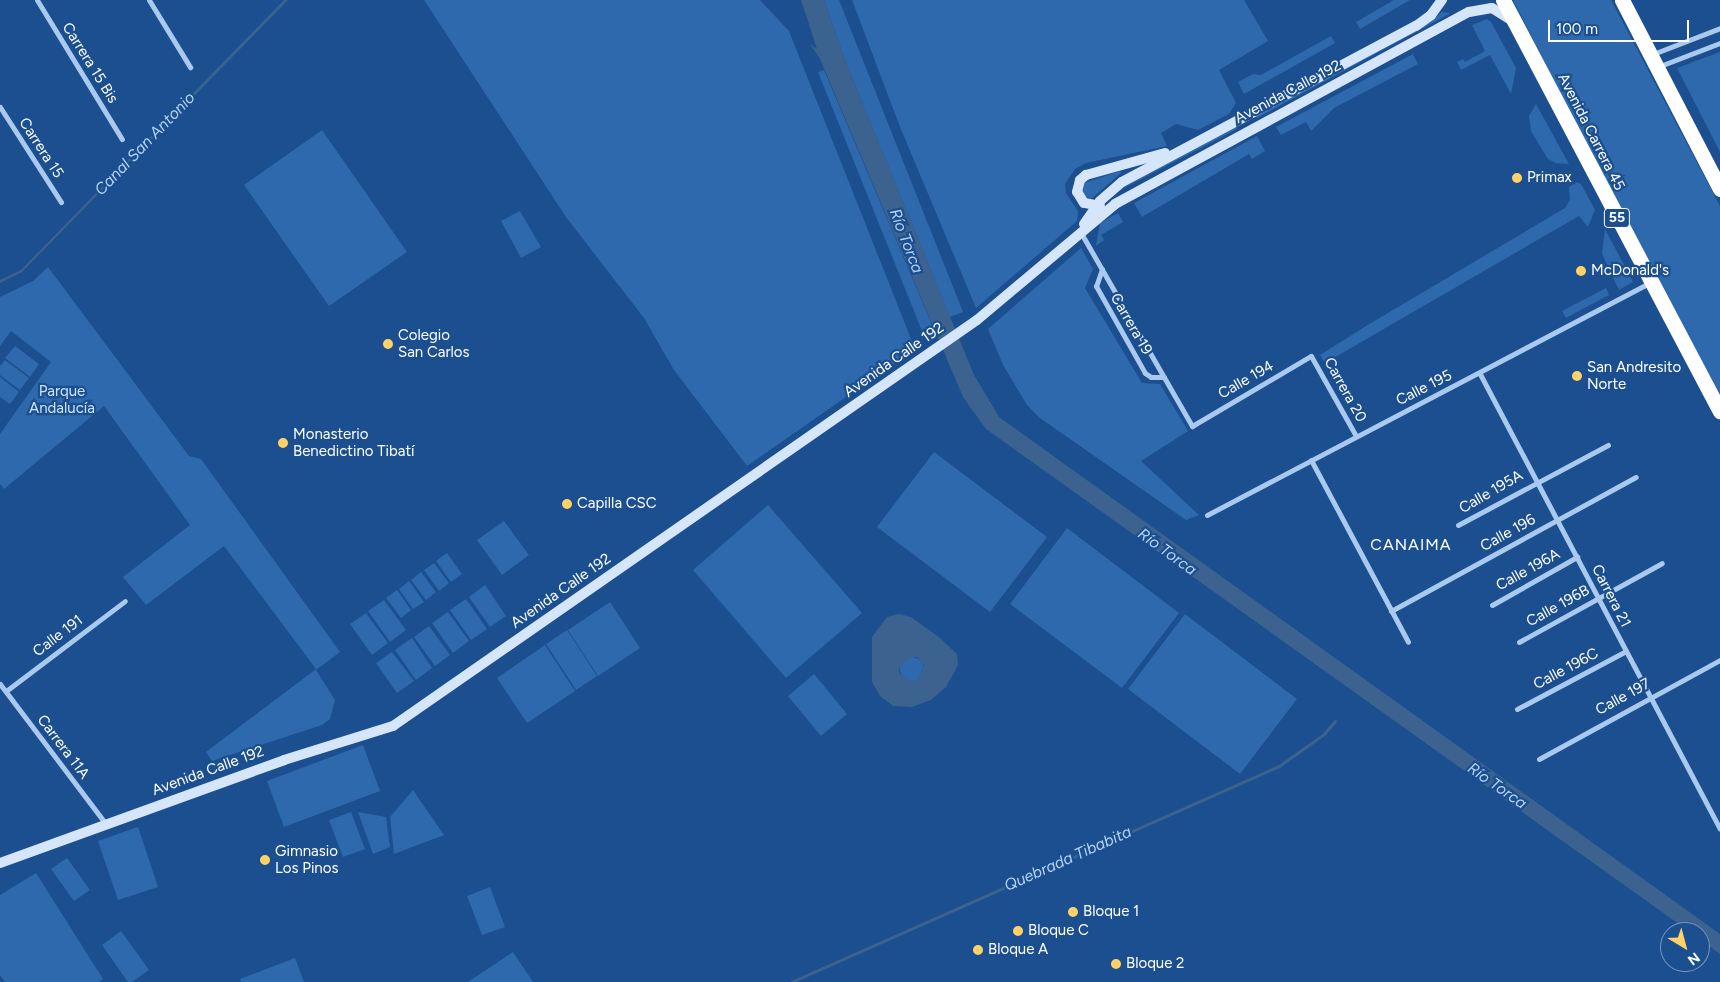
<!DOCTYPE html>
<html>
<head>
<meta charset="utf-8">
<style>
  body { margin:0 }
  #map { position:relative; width:1720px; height:982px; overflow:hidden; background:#1b4f8f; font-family:Figtree,sans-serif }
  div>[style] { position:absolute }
  .green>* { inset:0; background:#2e69ad }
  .round { border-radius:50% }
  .water>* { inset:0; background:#3c6290 }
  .stream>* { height:3px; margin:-1.5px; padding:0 1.5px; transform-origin:1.5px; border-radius:1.5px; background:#3c6290 }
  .street>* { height:5px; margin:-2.5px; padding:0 2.5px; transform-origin:2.5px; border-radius:2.5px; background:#a9c9ee }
  .secondary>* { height:10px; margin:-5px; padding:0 5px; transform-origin:5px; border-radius:5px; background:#d6e6fa }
  .highway>* { height:15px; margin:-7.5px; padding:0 7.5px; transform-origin:7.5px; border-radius:7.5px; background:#fff }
  .dots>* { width:14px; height:14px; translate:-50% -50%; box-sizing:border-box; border:2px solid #1b4f8f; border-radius:50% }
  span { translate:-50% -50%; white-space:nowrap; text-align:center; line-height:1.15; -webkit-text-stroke:4.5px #1b4f8f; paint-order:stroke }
  .shield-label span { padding:1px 4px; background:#1b4f8f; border:1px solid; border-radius:4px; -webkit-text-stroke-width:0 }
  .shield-label { font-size:14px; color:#fff; font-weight:700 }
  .street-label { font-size:15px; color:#fff }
  .poi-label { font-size:15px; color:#fff }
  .left { translate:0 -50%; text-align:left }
  .park-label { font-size:15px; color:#cfe3fa }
  .water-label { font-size:16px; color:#b5d3f5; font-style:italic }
  .neighbourhood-label { font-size:16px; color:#fff; letter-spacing:1px }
  .north { position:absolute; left:1660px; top:922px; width:50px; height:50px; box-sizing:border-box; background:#1b4f8f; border:1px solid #7695bc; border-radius:50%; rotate:143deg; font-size:14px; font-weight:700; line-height:20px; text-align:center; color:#fff }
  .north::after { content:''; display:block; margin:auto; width:18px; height:22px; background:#ffd166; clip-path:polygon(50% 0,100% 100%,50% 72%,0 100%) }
  .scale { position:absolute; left:1548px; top:20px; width:141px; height:22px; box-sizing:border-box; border:2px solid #fff; border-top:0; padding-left:6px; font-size:15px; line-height:18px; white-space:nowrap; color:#fff; -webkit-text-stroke:4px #1b4f8f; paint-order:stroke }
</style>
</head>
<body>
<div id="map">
  <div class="green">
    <i style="clip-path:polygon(424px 0,760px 0,789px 31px,915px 349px,747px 466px,674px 370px,644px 318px,566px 217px)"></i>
    <i style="clip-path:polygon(824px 0,839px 0,963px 312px,950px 317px,846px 63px)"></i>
    <i style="clip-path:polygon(852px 0,1244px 0,1268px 41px,1219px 70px,1236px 103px,1229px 114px,1198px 130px,1176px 124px,1161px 133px,1167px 146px,1086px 163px,1075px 169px,1065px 184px,1066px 193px,1078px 211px,1077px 221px,976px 308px,900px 127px)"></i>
    <i style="clip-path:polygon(1394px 0,1410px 0,1360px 29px,1356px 22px)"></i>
    <i style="clip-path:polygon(1513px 0,1611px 0,1720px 206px,1720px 395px,1602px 175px)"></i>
    <i style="clip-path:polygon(1442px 12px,1451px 13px,1257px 118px,1255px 116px,1431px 21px)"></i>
    <i style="clip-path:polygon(1487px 19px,1491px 22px,1516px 68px,1511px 94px,1490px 55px,1461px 70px,1457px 62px,1463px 59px,1465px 62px,1485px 51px,1472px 25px)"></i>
    <i style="clip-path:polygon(1331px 36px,1335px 43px,1244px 94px,1238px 82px,1253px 74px,1261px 75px)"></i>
    <i style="clip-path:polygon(1720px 52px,1720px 152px,1677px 68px)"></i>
    <i style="clip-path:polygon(1413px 54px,1418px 64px,1334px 108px,1311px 131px,1306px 122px,1281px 135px,1276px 127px)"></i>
    <i style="clip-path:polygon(824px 70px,933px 327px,922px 331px,818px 72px)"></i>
    <i style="clip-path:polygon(1536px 104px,1569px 164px,1556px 163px,1548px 159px,1531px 131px,1529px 116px)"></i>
    <i style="clip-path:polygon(1236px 126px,1237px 129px,1118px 191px,1129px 184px)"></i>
    <i style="clip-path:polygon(322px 130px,407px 252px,329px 306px,244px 185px)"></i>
    <i style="clip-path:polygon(1257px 136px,1265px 151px,1252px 159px,1249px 154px,1142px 217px,1134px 203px)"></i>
    <i style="clip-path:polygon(1120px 171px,1121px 173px,1091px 199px,1082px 194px,1084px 183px)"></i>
    <i style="clip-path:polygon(1577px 182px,1581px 184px,1595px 210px,1588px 227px,1579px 216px,1325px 363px,1320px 355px,1366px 326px,1565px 208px,1570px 200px,1569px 187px)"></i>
    <i style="clip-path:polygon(520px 211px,541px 247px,521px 258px,501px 221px)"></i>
    <i style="clip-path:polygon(1118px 213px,1123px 222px,1101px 235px,1104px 240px,1096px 246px,1100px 223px)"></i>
    <i style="clip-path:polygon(1605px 229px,1633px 282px,1619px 290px,1602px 254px)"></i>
    <i style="clip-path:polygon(1081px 248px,1093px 269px,1085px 288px,1142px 383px,1160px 384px,1188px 431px,1141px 461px,1199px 515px,1186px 520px,1040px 418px,1027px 405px,1003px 365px,988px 329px)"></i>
    <i style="clip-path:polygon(48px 267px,189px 456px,201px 459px,340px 652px,316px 670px,335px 700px,330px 719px,322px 725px,212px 761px,206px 752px,316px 669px,224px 546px,146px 605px,123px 577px,190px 525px,104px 406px,4px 489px,0 484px,0 434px,51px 362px,11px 331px,0 346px,0 297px,33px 281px)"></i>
    <i style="clip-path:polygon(1606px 288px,1609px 295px,1566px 318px,1562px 311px)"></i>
    <i style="clip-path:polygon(15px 346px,39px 364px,30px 377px,5px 358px)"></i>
    <i style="clip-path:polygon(5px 360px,29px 378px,20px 390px,0 375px,0 366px)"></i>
    <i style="clip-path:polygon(0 377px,19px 392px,10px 404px,0 397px)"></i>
    <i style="clip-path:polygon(934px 452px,1047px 537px,990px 612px,877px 527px)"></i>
    <i style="clip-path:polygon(768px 505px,862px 613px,786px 678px,693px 570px)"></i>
    <i style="clip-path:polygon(504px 521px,529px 555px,502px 575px,477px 540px)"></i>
    <i style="clip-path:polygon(1067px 528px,1179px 613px,1122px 688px,1010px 604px)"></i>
    <i style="clip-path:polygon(447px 553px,462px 574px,451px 582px,436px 561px)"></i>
    <i style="clip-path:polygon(434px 563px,449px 583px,439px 591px,424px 570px)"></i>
    <i style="clip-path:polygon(421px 572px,436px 592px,426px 600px,411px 580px)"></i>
    <i style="clip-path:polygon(409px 581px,424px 602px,413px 609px,399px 589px)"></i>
    <i style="clip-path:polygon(485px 585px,506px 616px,490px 627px,469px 597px)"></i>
    <i style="clip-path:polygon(397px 590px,411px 610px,401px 618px,386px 598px)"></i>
    <i style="clip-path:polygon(466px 599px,487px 629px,471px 640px,450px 610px)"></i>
    <i style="clip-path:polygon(384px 600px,406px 630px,390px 642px,368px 611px)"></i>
    <i style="clip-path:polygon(610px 602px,640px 648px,598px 676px,568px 630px)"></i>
    <i style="clip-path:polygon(448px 612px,469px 641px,453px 653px,432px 623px)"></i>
    <i style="clip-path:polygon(366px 613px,388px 643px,372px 655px,350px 624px)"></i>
    <i style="clip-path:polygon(1185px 614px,1297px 699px,1240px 774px,1128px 689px)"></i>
    <i style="clip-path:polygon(429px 626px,450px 655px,435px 666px,414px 637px)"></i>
    <i style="clip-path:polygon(567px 630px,597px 676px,576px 690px,546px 644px)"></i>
    <i style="clip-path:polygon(412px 638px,432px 668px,416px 680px,395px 650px)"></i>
    <i style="clip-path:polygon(545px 645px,575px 691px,527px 723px,497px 678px)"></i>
    <i style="clip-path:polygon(392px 652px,414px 681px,397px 693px,376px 663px)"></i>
    <i class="round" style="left:900px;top:657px;width:24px;height:24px"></i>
    <i style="clip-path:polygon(814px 674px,847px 714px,821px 736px,788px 696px)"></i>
    <i style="clip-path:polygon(363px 745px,380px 791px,284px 827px,267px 781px)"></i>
    <i style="clip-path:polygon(413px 790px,444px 835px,394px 854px,390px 817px)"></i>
    <i style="clip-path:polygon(351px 812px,365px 849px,343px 857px,329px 820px)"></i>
    <i style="clip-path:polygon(358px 812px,386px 817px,390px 847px,373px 854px)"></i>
    <i style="clip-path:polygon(138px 827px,158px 887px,118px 900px,98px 841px)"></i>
    <i style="clip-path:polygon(67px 858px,90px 890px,74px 901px,51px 869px)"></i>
    <i style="clip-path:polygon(36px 873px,103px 979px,99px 982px,5px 982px,0 975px,0 895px)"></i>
    <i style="clip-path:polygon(490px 887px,505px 927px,482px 935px,467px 896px)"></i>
    <i style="clip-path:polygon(121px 931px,149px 970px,132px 982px,128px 982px,102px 945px)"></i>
    <i style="clip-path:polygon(513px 952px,533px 982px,468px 982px)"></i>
    <i style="clip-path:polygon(295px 958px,304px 982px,241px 982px,240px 979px)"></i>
  </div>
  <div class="water">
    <i style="clip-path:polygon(284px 0,288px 0,22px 272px,0 283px,0 280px,21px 270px)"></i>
    <i style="clip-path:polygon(801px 0,824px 0,846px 63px,974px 375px,999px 417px,1720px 934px,1720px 954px,1700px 939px,1700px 932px,1690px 932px,986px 429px,963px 397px,820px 59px,810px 44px,817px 49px)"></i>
    <i style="clip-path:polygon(evenodd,899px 614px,911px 617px,940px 638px,957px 654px,958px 665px,946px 687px,931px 700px,912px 707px,893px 706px,880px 696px,872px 682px,872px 637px,887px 617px,899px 614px,910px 657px,917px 657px,924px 665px,918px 680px,910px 681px,900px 674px,899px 668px,910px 657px)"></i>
  </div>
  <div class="stream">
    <i style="left:791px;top:982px;width:534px;rotate:-23.88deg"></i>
    <i style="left:1279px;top:766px;width:55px;rotate:-35.4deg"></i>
    <i style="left:1324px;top:734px;width:17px;rotate:-50deg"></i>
  </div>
  <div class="street">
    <i style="left:37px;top:0;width:163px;rotate:58.6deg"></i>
    <i style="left:149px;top:0;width:79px;rotate:58.5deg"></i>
    <i style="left:1653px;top:54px;width:72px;rotate:-21.2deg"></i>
    <i style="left:1660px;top:66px;width:64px;rotate:-21deg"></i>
    <i style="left:0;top:107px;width:113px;rotate:57.3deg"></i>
    <i style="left:1081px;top:233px;width:223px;rotate:60.1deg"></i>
    <i style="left:1192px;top:426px;width:138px;rotate:-30.5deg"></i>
    <i style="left:1311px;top:356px;width:92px;rotate:60.6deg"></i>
    <i style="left:1102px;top:269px;width:18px;rotate:109deg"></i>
    <i style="left:1096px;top:286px;width:100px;rotate:60.6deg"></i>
    <i style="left:1145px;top:373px;width:7px;rotate:34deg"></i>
    <i style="left:1151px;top:377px;width:13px"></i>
    <i style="left:1480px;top:374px;width:514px;rotate:62.19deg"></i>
    <i style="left:1311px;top:460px;width:206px;rotate:61.9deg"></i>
    <i style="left:1207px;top:515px;width:501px;rotate:-27.69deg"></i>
    <i style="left:1458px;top:525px;width:170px;rotate:-28.1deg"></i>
    <i style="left:1492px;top:605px;width:98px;rotate:-29.5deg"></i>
    <i style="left:1391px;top:611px;width:279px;rotate:-28.7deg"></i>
    <i style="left:1519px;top:642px;width:163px;rotate:-28.9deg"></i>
    <i style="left:0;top:684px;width:176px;rotate:52.9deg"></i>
    <i style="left:6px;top:691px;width:149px;rotate:-37.1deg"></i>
    <i style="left:1517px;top:709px;width:123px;rotate:-28deg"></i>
    <i style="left:1539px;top:759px;width:206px;rotate:-28.7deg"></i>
  </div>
  <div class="secondary">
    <i style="left:1100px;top:206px;width:16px;rotate:-169deg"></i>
    <i style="left:1084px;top:203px;width:13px;rotate:-122deg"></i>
    <i style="left:1077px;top:192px;width:12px;rotate:-76deg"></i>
    <i style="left:1080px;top:180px;width:8px;rotate:-40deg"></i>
    <i style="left:1086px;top:175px;width:82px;rotate:-15.6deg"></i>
    <i style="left:1084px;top:224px;width:28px;rotate:-55deg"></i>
    <i style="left:1100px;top:201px;width:29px;rotate:-41deg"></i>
    <i style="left:1122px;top:182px;width:333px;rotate:-28deg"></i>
    <i style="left:1416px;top:26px;width:19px;rotate:-36deg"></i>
    <i style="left:1431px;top:15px;width:19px;rotate:-54deg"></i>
    <i style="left:0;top:863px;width:302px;rotate:-19.9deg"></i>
    <i style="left:284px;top:760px;width:114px;rotate:-17.3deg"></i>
    <i style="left:393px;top:726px;width:711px;rotate:-34.81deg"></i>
    <i style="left:977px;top:320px;width:180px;rotate:-40deg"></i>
    <i style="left:1115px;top:204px;width:403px;rotate:-28.5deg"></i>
    <i style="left:1469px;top:12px;width:23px;rotate:-10deg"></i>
    <i style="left:1492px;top:8px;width:22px;rotate:32deg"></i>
  </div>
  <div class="highway">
    <i style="left:1503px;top:0;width:465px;rotate:62.2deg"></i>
    <i style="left:1622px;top:0;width:213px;rotate:62.6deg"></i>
  </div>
  <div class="dots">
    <i style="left:1517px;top:178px;background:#ffd166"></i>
    <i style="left:1581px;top:271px;background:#ffd166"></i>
    <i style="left:388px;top:344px;background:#ffd166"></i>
    <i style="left:1577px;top:376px;background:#ffd166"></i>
    <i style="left:283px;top:443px;background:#ffd166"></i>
    <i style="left:567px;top:504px;background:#ffd166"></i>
    <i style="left:265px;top:860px;background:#ffd166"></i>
    <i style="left:1073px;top:912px;background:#ffd166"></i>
    <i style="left:1018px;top:931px;background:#ffd166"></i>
    <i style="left:978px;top:950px;background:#ffd166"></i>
    <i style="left:1116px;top:964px;background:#ffd166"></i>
  </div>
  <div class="shield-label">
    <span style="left:1617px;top:218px">55</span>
  </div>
  <div class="street-label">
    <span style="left:90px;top:63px;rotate:58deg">Carrera 15 Bis</span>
    <span style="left:1288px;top:92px;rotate:-28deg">Avenida Calle 192</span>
    <span style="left:1591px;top:132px;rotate:63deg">Avenida Carrera 45</span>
    <span style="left:41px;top:148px;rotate:57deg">Carrera 15</span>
    <span style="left:1131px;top:324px;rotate:60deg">Carrera 19</span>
    <span style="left:894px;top:360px;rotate:-35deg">Avenida Calle 192</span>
    <span style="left:1246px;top:380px;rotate:-30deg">Calle 194</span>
    <span style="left:1424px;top:388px;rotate:-27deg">Calle 195</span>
    <span style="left:1345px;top:390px;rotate:61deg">Carrera 20</span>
    <span style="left:1491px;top:492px;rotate:-30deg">Calle 195A</span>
    <span style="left:1508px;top:533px;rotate:-29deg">Calle 196</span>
    <span style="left:1528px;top:570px;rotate:-29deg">Calle 196A</span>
    <span style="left:561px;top:591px;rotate:-35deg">Avenida Calle 192</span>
    <span style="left:1611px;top:596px;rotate:63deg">Carrera 21</span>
    <span style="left:1558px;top:606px;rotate:-29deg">Calle 196B</span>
    <span style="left:58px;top:636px;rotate:-37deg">Calle 191</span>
    <span style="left:1566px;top:669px;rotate:-28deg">Calle 196C</span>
    <span style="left:1623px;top:697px;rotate:-29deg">Calle 197</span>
    <span style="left:63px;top:747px;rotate:53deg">Carrera 11A</span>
    <span style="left:208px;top:771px;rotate:-20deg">Avenida Calle 192</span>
  </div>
  <div class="poi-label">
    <span class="left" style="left:1527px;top:178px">Primax</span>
    <span class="left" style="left:1591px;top:271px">McDonald's</span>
    <span class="left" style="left:398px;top:344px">Colegio<br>San Carlos</span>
    <span class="left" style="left:1587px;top:376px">San Andresito<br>Norte</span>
    <span class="left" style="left:293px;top:443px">Monasterio<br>Benedictino Tibatí</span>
    <span class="left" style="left:577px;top:504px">Capilla CSC</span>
    <span class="left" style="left:275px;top:860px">Gimnasio<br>Los Pinos</span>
    <span class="left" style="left:1083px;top:912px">Bloque 1</span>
    <span class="left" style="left:1028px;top:931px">Bloque C</span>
    <span class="left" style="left:988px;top:950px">Bloque A</span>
    <span class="left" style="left:1126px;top:964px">Bloque 2</span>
  </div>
  <div class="park-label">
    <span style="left:62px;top:400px">Parque<br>Andalucía</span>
  </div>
  <div class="water-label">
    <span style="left:145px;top:144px;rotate:-46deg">Canal San Antonio</span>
    <span style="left:906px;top:241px;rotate:69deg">Río Torca</span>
    <span style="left:1167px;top:552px;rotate:36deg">Río Torca</span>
    <span style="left:1497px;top:786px;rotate:35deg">Río Torca</span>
    <span style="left:1068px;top:859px;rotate:-24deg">Quebrada Tibabita</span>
  </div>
  <div class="neighbourhood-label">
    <span style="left:1411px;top:545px">CANAIMA</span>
  </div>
  <div class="north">N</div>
  <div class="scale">100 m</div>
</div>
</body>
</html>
